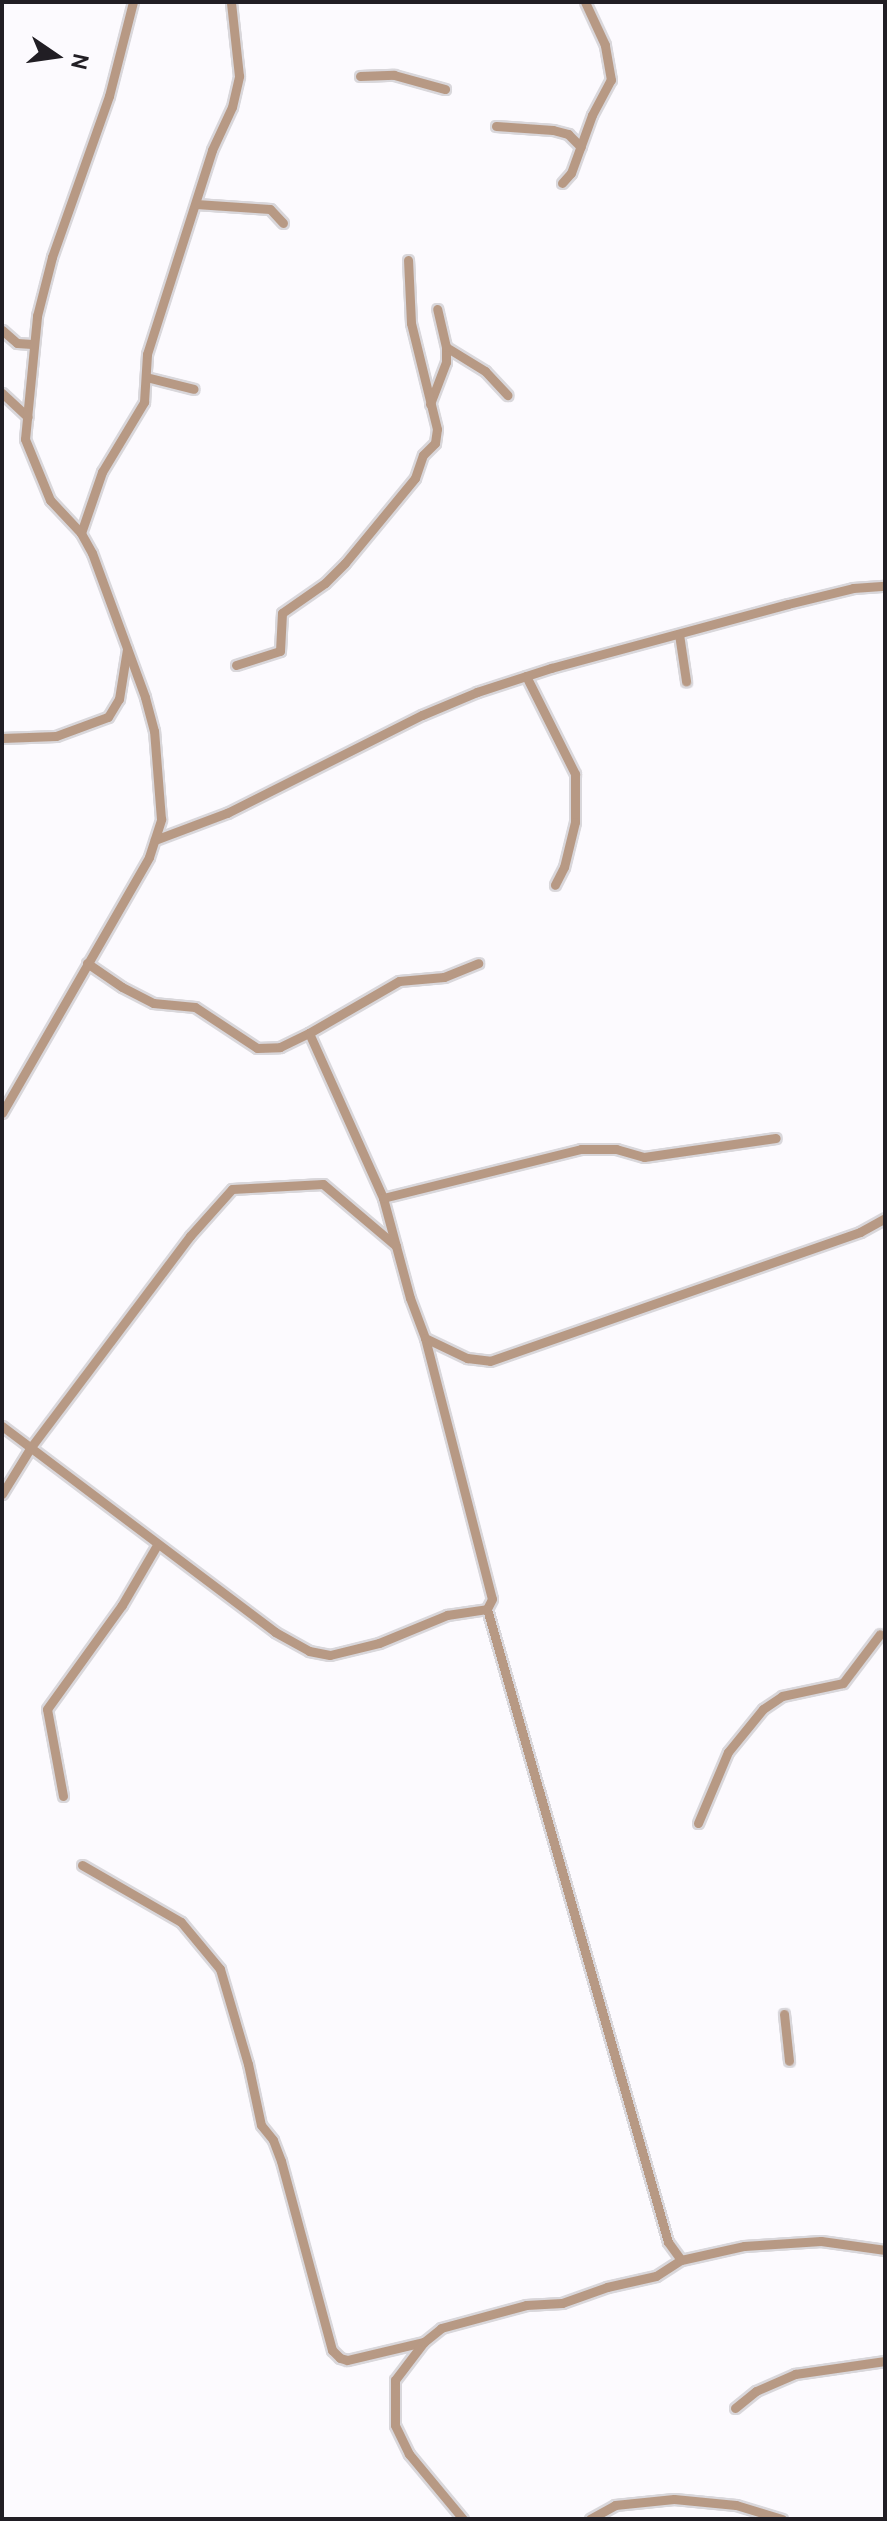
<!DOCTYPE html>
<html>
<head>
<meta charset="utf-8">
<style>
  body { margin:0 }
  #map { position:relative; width:887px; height:2521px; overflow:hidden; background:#fcfafe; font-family:Cabin,sans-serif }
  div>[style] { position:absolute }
  .roads { filter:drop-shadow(2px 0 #d9d7db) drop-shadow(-2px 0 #d9d7db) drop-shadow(0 2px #d9d7db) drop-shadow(0 -2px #d9d7db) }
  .minor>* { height:9px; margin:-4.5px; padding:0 4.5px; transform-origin:4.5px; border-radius:4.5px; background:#b79984 }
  span { translate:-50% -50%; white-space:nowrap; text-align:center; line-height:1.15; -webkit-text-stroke:7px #fcfafe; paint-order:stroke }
  .frame { position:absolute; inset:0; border:4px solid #211e24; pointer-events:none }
  .north { position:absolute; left:16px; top:16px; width:80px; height:80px; -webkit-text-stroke:6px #fcfafe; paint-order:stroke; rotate:103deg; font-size:22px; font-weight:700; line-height:32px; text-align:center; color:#211e24 }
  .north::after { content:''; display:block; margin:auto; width:28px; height:36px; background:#211e24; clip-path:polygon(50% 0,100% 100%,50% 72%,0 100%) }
</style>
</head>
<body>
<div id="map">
  <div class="roads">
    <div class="minor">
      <i style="left:360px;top:76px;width:34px;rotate:-2deg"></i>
      <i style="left:394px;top:75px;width:53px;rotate:15.4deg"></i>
      <i style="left:496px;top:126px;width:57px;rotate:4deg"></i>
      <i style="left:553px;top:130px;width:16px;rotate:15deg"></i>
      <i style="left:568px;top:134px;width:18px;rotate:45deg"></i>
      <i style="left:562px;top:183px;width:13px;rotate:-48deg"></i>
      <i style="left:571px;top:173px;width:62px;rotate:-70.1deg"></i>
      <i style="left:592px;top:115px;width:40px;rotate:-62deg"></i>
      <i style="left:611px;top:80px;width:36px;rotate:-100deg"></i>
      <i style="left:605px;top:45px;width:47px;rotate:-114.9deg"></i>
      <i style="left:196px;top:204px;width:74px;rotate:3.9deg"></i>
      <i style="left:270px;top:209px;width:19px;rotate:47deg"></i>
      <i style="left:2px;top:330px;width:20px;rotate:41deg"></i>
      <i style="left:17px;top:343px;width:15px;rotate:4deg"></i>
      <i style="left:446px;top:347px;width:46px;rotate:31.6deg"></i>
      <i style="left:485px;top:371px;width:33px;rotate:47deg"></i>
      <i style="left:146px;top:377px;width:49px;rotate:14deg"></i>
      <i style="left:2px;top:393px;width:35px;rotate:43deg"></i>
      <i style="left:430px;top:404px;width:45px;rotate:-69.1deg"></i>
      <i style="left:446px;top:362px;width:15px;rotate:-90deg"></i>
      <i style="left:446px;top:347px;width:39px;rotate:-103deg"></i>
      <i style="left:81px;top:533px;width:65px;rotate:-71deg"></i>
      <i style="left:102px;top:472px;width:82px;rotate:-59deg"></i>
      <i style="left:144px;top:402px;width:48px;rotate:-86.4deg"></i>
      <i style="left:147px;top:354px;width:214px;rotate:-72.3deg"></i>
      <i style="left:212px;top:150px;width:47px;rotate:-65.1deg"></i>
      <i style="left:232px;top:107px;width:32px;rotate:-77deg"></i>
      <i style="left:239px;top:76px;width:74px;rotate:-96.2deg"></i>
      <i style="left:679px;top:634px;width:48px;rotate:81.5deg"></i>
      <i style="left:236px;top:665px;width:46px;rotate:-17.7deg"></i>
      <i style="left:280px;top:651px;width:38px;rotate:-87deg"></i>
      <i style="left:282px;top:613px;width:52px;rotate:-34.9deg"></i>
      <i style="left:325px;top:583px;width:28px;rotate:-45deg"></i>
      <i style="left:345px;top:563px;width:110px;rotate:-50.5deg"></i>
      <i style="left:415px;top:478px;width:24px;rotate:-71deg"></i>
      <i style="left:423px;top:455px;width:17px;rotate:-45deg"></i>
      <i style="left:435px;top:443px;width:14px;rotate:-82deg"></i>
      <i style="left:437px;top:429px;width:109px;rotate:-103.8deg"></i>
      <i style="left:411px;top:323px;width:63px;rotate:-92.7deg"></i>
      <i style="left:526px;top:676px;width:110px;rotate:63.4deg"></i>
      <i style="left:575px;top:774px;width:48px;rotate:90deg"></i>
      <i style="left:575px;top:822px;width:46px;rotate:103.7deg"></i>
      <i style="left:564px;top:867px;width:20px;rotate:117deg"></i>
      <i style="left:2px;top:738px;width:54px;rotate:-2.1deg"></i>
      <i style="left:56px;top:736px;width:55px;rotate:-20.1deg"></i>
      <i style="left:108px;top:717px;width:21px;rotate:-59deg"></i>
      <i style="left:119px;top:699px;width:51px;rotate:-80.9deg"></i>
      <i style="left:155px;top:840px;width:77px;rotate:-20.6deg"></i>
      <i style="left:227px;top:813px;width:218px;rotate:-26.7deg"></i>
      <i style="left:422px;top:715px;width:60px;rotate:-22.7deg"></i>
      <i style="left:477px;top:692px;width:78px;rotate:-18deg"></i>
      <i style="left:551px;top:668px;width:245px;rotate:-15.1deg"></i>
      <i style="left:788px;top:604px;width:67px;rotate:-13.8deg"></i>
      <i style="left:853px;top:588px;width:32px;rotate:-4deg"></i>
      <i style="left:87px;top:963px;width:42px;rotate:34.4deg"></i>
      <i style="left:122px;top:987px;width:35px;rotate:27deg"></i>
      <i style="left:153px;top:1003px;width:42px;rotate:5.4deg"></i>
      <i style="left:195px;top:1007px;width:74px;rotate:33.5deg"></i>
      <i style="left:257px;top:1048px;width:23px;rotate:-2deg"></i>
      <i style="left:280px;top:1047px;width:32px;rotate:-26deg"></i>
      <i style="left:309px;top:1033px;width:181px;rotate:65.8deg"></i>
      <i style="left:383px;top:1198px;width:104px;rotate:74.9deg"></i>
      <i style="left:410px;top:1298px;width:43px;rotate:69.4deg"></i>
      <i style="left:425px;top:1338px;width:269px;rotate:75.6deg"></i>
      <i style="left:492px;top:1599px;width:11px;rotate:117deg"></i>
      <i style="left:309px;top:1033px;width:104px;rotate:-30deg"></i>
      <i style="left:399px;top:981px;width:45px;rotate:-5.1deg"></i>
      <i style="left:444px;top:977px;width:37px;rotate:-22deg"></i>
      <i style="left:2px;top:1113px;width:295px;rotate:-60.1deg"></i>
      <i style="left:149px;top:857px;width:40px;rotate:-72deg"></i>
      <i style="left:161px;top:819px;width:88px;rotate:-94.5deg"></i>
      <i style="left:154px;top:731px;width:35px;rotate:-105deg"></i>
      <i style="left:145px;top:697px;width:153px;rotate:-110.2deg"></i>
      <i style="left:92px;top:553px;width:23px;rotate:-119deg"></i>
      <i style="left:81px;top:533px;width:45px;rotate:-133.2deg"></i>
      <i style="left:50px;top:500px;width:66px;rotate:-112.3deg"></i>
      <i style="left:25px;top:439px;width:124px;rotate:-84.4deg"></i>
      <i style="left:37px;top:316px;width:61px;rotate:-75.7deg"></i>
      <i style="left:52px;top:257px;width:171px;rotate:-70.5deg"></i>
      <i style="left:109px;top:96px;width:97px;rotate:-75.7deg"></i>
      <i style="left:383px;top:1198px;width:204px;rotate:-13.9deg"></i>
      <i style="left:581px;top:1149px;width:35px"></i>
      <i style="left:616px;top:1149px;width:29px;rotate:16deg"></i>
      <i style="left:644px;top:1157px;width:133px;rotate:-8.2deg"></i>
      <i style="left:425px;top:1338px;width:47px;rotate:25.5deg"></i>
      <i style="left:467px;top:1358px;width:23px;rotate:7deg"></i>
      <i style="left:490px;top:1361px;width:392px;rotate:-19.2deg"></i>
      <i style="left:860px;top:1232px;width:29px;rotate:-29deg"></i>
      <i style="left:2px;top:1426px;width:342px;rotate:37deg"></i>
      <i style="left:275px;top:1632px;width:39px;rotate:29deg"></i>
      <i style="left:309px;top:1651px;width:21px;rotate:11deg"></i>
      <i style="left:330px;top:1655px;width:50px;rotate:-13.8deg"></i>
      <i style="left:379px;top:1643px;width:74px;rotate:-22.4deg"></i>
      <i style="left:447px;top:1615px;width:40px;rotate:-8.5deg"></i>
      <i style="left:487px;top:1609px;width:658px;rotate:74.04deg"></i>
      <i style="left:668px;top:2242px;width:22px;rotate:54deg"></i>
      <i style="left:2px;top:1494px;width:55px;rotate:-58.3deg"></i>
      <i style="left:31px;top:1447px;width:264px;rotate:-53deg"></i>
      <i style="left:190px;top:1236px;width:63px;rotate:-48.2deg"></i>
      <i style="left:232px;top:1189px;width:91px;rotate:-3.1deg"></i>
      <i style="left:323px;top:1184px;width:96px;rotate:40.3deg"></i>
      <i style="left:63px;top:1796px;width:88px;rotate:-100.4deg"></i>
      <i style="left:47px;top:1709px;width:128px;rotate:-54.2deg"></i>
      <i style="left:122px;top:1605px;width:69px;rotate:-59.7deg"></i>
      <i style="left:698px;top:1823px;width:77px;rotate:-67.1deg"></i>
      <i style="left:728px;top:1752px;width:55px;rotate:-50.9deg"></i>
      <i style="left:763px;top:1709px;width:23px;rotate:-34deg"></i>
      <i style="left:782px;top:1696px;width:62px;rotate:-12deg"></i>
      <i style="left:843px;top:1683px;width:61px;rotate:-52.9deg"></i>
      <i style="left:82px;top:1865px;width:114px;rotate:29.9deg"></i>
      <i style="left:181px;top:1922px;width:61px;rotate:50.3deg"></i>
      <i style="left:220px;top:1969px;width:99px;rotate:73.6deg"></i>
      <i style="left:248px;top:2064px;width:62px;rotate:78deg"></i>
      <i style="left:261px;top:2125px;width:19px;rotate:51deg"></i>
      <i style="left:273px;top:2140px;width:22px;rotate:69deg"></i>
      <i style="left:281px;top:2161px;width:196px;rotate:74.9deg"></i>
      <i style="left:332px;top:2350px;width:11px;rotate:45deg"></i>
      <i style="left:340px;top:2358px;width:7px;rotate:16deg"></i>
      <i style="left:347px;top:2360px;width:79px;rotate:-13.2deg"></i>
      <i style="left:784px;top:2014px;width:47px;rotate:83.9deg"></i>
      <i style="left:735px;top:2408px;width:27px;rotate:-39deg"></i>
      <i style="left:756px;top:2391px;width:43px;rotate:-23.6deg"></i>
      <i style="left:795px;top:2374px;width:91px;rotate:-8.2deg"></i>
      <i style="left:463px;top:2519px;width:85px;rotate:-129.7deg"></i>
      <i style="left:409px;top:2454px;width:32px;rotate:-116deg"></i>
      <i style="left:395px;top:2425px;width:45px;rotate:-90deg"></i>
      <i style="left:395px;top:2380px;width:48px;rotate:-52.7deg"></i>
      <i style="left:424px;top:2342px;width:22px;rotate:-39deg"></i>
      <i style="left:441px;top:2328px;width:88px;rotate:-15.1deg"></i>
      <i style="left:526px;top:2305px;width:36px;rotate:-3deg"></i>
      <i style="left:562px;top:2303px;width:48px;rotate:-19.6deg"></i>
      <i style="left:607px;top:2287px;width:50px;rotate:-12.7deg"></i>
      <i style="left:656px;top:2276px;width:30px;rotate:-33deg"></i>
      <i style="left:681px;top:2260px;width:65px;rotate:-12.5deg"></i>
      <i style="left:744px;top:2246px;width:77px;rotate:-3.7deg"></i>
      <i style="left:821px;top:2241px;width:65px;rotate:8deg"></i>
      <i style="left:590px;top:2519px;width:29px;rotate:-29deg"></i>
      <i style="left:615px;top:2505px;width:59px;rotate:-5.8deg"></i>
      <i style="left:674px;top:2499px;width:62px;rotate:5.5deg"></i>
      <i style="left:736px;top:2505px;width:48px;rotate:16.9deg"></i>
    </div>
  </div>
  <div class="frame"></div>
  <div class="north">N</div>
</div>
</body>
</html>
